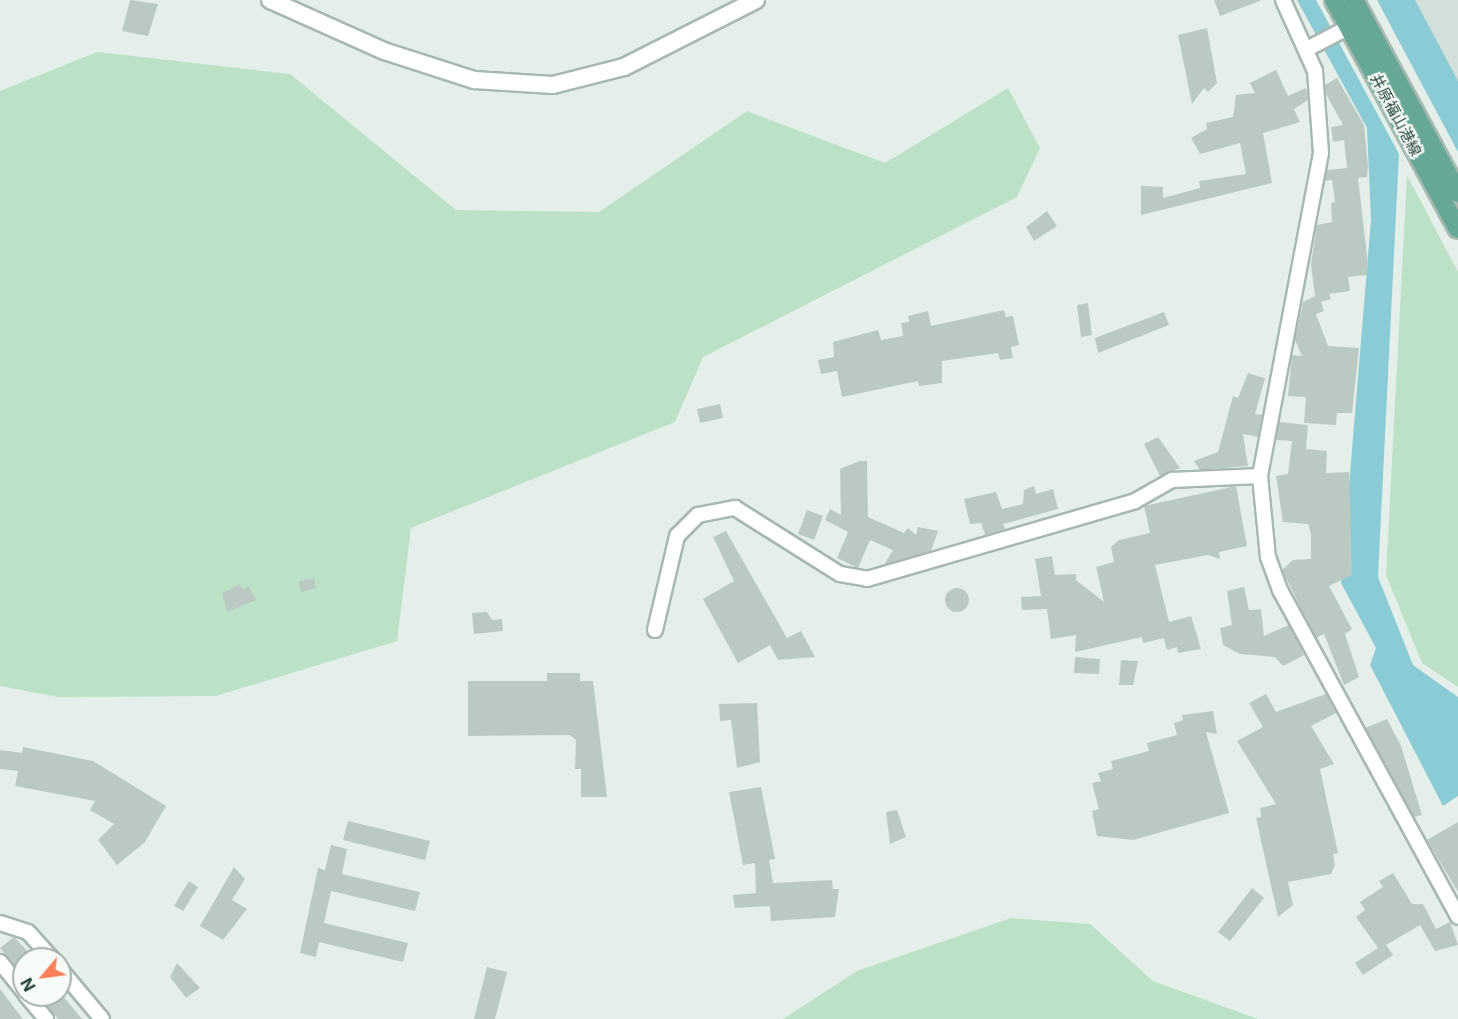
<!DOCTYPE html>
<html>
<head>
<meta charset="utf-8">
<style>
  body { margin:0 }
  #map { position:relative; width:1458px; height:1019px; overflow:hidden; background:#e5efea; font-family:Inter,"Noto Sans JP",sans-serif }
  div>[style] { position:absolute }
  .built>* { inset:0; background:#d3dfd9 }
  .green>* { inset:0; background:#bde1c6 }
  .water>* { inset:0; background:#8bcbd6 }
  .building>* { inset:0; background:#bacac3 }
  .round { border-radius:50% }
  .roads { filter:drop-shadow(2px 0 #a7b8b2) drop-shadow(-2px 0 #a7b8b2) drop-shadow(0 2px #a7b8b2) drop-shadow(0 -2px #a7b8b2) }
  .minor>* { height:14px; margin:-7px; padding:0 7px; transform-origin:7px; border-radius:7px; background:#fff }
  .tertiary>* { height:16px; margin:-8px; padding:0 8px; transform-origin:8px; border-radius:8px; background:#fff }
  .primary>* { height:18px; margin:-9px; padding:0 9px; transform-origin:9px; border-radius:9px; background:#67a796 }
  span { translate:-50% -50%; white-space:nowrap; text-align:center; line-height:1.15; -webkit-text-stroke:4.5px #f6fbf8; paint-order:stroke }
  .street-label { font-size:15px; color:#23423a }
  .north { position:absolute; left:12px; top:947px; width:60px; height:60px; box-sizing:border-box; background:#f6fbf8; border:2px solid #a2b1ac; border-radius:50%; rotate:241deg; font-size:16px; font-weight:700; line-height:24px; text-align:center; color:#23423a }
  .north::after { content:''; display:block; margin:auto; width:21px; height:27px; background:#f97f59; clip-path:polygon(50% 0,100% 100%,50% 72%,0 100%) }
</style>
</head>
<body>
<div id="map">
  <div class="built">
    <i style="clip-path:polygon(1404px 0,1458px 0,1458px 100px)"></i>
  </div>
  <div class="green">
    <i style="clip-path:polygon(97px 52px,290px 74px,456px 210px,599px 212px,747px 111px,885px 163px,1008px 88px,1040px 148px,1017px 197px,703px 357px,675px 422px,411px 528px,397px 641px,216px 696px,58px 697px,0 686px,0 91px)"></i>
    <i style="clip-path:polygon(1407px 175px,1458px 272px,1458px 687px,1422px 663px,1386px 575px)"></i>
    <i style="clip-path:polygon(1011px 918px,1090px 924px,1153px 981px,1258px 1019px,783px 1019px,857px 971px)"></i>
  </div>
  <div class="water">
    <i style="clip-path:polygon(1297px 0,1316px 0,1399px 154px,1378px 577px,1413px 665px,1458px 697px,1458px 796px,1443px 806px,1370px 665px,1376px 648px,1341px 583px,1371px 220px,1367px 128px)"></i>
    <i style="clip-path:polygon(1377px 0,1415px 0,1458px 81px,1458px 152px)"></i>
  </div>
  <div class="building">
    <i style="clip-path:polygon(130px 0,158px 4px,148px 36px,122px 31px)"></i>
    <i style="clip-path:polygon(1214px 0,1260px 0,1260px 1px,1220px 16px)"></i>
    <i style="clip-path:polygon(1207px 28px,1217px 83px,1208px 92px,1204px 88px,1192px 104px,1178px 35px)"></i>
    <i style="clip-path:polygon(1276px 70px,1288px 96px,1306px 88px,1308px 100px,1294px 109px,1300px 122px,1263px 133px,1272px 183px,1141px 215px,1141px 186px,1163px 187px,1163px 198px,1200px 188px,1199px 181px,1246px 174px,1240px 143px,1200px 154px,1191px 138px,1207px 129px,1206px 123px,1233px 117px,1236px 95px,1255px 93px,1250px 83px)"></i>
    <i style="clip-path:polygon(1337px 78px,1364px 125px,1368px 166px,1367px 177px,1358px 178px,1368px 264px,1367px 275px,1348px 277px,1350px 291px,1329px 294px,1331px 299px,1321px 302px,1324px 311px,1316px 314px,1328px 346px,1359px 348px,1352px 413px,1337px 413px,1336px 425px,1304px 423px,1306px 397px,1288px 396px,1292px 355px,1302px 356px,1295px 340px,1303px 302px,1315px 296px,1311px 264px,1317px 225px,1332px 222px,1331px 203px,1335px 202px,1332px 180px,1325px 181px,1327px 170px,1347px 168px,1344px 140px,1333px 142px,1331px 127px,1343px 125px,1326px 94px,1325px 85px)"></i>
    <i style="clip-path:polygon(1047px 211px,1057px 226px,1034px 241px,1026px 227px)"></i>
    <i style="clip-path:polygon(1088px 303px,1092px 335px,1081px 337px,1077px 305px)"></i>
    <i style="clip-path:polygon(1004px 310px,1006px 317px,1013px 316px,1019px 345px,1011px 347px,1013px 358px,1000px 360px,998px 353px,942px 361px,942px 383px,919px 386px,918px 381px,842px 397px,837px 371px,821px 374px,818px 360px,834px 357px,833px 342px,878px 330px,881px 340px,903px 336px,901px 323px,909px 322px,908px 316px,928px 311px,931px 326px)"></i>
    <i style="clip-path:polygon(1164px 312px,1169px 325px,1098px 353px,1095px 338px)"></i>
    <i style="clip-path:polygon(1248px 373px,1265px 378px,1255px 414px,1262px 415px,1258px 437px,1243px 434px,1248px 466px,1200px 470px,1194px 461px,1218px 452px,1233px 396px,1238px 398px)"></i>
    <i style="clip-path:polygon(720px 404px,723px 418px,700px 423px,697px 409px)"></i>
    <i style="clip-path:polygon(1279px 422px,1308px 425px,1306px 449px,1327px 451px,1326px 473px,1349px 472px,1352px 575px,1329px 586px,1352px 629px,1345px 634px,1359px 677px,1344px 685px,1324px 634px,1316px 638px,1282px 570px,1293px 560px,1311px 559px,1311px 534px,1308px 524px,1283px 522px,1276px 476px,1288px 474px,1292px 441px,1276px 440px)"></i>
    <i style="clip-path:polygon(1158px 437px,1180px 468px,1160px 476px,1144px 444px)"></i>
    <i style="clip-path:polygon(859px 461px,867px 461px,868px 517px,904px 533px,908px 528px,916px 535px,918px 527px,938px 531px,931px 551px,884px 565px,893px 550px,870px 540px,858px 568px,837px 558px,848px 532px,825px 520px,830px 509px,841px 515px,840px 469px)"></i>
    <i style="clip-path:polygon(1034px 486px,1036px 494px,1053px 489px,1058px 509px,1003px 524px,1005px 529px,985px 535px,981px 523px,970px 524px,964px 499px,996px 492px,1002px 509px,1023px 504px,1024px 490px)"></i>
    <i style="clip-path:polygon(1236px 486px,1247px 546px,1219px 552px,1220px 559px,1208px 555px,1155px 565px,1169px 622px,1191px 616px,1201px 649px,1178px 653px,1177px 647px,1167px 650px,1164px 638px,1143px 643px,1142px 637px,1075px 652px,1076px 635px,1051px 639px,1047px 609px,1022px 610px,1021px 597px,1041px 596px,1035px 559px,1052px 556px,1055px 575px,1076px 574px,1076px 580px,1104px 602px,1096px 567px,1114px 562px,1111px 547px,1119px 540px,1150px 533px,1144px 506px)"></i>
    <i style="clip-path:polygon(807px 510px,823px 516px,814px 540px,798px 534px)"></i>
    <i style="clip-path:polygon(726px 531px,787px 638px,801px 631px,815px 657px,778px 660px,770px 645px,738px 663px,703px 599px,734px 581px,713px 537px)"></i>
    <i style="clip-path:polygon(314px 578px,316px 588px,301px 592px,299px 581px)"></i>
    <i style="clip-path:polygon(240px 584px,243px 590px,249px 586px,256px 600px,227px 612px,222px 593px)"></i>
    <i style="clip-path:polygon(1244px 587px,1249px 610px,1261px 609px,1264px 636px,1289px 625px,1304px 655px,1283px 666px,1275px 657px,1240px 654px,1223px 645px,1220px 628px,1232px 625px,1227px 591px)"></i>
    <i class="round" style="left:945px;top:588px;width:24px;height:24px"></i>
    <i style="clip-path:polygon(487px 612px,492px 620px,502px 619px,503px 631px,474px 634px,472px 613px)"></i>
    <i style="clip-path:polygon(1075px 657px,1100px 659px,1099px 674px,1074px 673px)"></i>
    <i style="clip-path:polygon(1121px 660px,1138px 661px,1133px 685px,1119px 685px)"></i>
    <i style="clip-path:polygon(547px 673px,580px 673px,580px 681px,593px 681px,607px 797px,581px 797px,581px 769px,575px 769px,576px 740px,570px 735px,468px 736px,468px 681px,547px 681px)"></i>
    <i style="clip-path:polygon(1266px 694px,1276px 712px,1326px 694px,1336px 713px,1311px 726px,1334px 764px,1320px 769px,1338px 853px,1333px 854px,1335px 865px,1331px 874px,1288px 882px,1293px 905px,1278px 917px,1256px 818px,1261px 817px,1260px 808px,1276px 804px,1237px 741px,1263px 727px,1249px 703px)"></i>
    <i style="clip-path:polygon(757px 703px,760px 762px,737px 768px,731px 720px,720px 721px,719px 704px)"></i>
    <i style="clip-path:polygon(1213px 711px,1217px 734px,1206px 732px,1229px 813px,1133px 840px,1097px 836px,1092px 811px,1099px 809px,1092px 783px,1101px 781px,1098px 773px,1113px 769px,1111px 761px,1149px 751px,1147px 743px,1177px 735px,1174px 723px,1183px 720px,1182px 715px)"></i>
    <i style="clip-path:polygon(1387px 719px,1401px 746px,1422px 815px,1414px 817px,1365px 728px)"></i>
    <i style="clip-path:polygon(23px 747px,93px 761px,166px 806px,145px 842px,117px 865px,98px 840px,114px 824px,90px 810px,95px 801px,15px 786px,18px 771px,0 769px,0 750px,22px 753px)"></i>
    <i style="clip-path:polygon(761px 787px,775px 859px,769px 860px,773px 883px,832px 880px,833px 889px,839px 889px,835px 917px,771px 921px,770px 906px,735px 908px,733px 895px,756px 893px,755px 863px,743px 865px,729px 792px)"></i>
    <i style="clip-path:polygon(897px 810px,906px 837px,890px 844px,886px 812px)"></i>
    <i style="clip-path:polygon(348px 821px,430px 841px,425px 860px,343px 840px)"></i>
    <i style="clip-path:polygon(1458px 822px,1458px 892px,1427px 840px)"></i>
    <i style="clip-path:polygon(331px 845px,347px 849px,342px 874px,420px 892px,415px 911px,331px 891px,324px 923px,408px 943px,403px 962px,319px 942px,316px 957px,300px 953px,318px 868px,325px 870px)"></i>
    <i style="clip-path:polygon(234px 867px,245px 879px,232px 900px,247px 909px,223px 940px,200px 926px)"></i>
    <i style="clip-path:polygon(1393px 873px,1412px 904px,1423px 904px,1436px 929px,1450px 922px,1458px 945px,1435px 951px,1420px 925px,1386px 945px,1393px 955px,1363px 975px,1355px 963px,1378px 948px,1356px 917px,1365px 910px,1360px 902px,1383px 887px,1379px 881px)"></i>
    <i style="clip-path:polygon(189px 881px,198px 887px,183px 911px,174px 906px)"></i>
    <i style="clip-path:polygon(1252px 888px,1264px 898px,1230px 941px,1218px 932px)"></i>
    <i style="clip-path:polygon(14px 937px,33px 957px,18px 969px,0 948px)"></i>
    <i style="clip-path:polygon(177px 963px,200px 988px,186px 998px,170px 977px)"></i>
    <i style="clip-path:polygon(487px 967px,507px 972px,495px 1019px,474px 1019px)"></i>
    <i style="clip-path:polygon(0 989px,23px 1019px,0 1019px)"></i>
    <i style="clip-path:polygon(49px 995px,62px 995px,82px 1019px,58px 1019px,43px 1000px)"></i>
  </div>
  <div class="roads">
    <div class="minor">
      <i style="left:1283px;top:0;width:78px;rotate:65.7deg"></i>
      <i style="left:1315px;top:71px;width:82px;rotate:85.8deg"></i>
      <i style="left:1321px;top:153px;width:329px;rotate:100.7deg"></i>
      <i style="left:1260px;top:476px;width:81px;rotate:84.4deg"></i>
      <i style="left:1268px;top:557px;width:35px;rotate:70deg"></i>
      <i style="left:1280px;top:590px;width:372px;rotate:61.4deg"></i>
      <i style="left:1309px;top:48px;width:54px;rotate:-27.5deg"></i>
      <i style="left:655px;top:630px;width:97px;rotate:-76.8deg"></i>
      <i style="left:677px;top:536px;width:30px;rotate:-45deg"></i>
      <i style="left:698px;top:515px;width:38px;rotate:-11deg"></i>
      <i style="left:735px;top:508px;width:124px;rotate:32.2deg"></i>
      <i style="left:840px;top:574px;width:27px;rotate:10deg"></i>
      <i style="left:867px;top:579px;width:279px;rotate:-16.2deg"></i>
      <i style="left:1135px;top:501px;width:43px;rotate:-29.6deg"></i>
      <i style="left:1172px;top:480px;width:88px;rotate:-2.6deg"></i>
      <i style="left:0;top:923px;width:29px;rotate:18deg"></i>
      <i style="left:28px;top:932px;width:36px;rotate:48deg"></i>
      <i style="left:0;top:962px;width:38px;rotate:51deg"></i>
      <i style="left:60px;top:969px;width:65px;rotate:50deg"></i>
      <i style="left:26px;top:995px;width:31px;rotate:50deg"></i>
    </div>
    <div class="tertiary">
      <i style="left:270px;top:0;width:125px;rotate:24.1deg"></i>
      <i style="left:384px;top:51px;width:95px;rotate:17.9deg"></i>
      <i style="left:474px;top:80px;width:79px;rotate:3.6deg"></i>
      <i style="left:553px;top:85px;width:73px;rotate:-14.2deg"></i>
      <i style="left:624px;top:67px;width:148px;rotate:-26.9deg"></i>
    </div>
    <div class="primary">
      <i style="left:1334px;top:0;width:260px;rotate:61.6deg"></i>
      <i style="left:1354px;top:0;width:219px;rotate:61.7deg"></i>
    </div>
  </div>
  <div class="street-label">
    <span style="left:1396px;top:115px;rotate:62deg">井原福山港線</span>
  </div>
  <div class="north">N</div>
</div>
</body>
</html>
